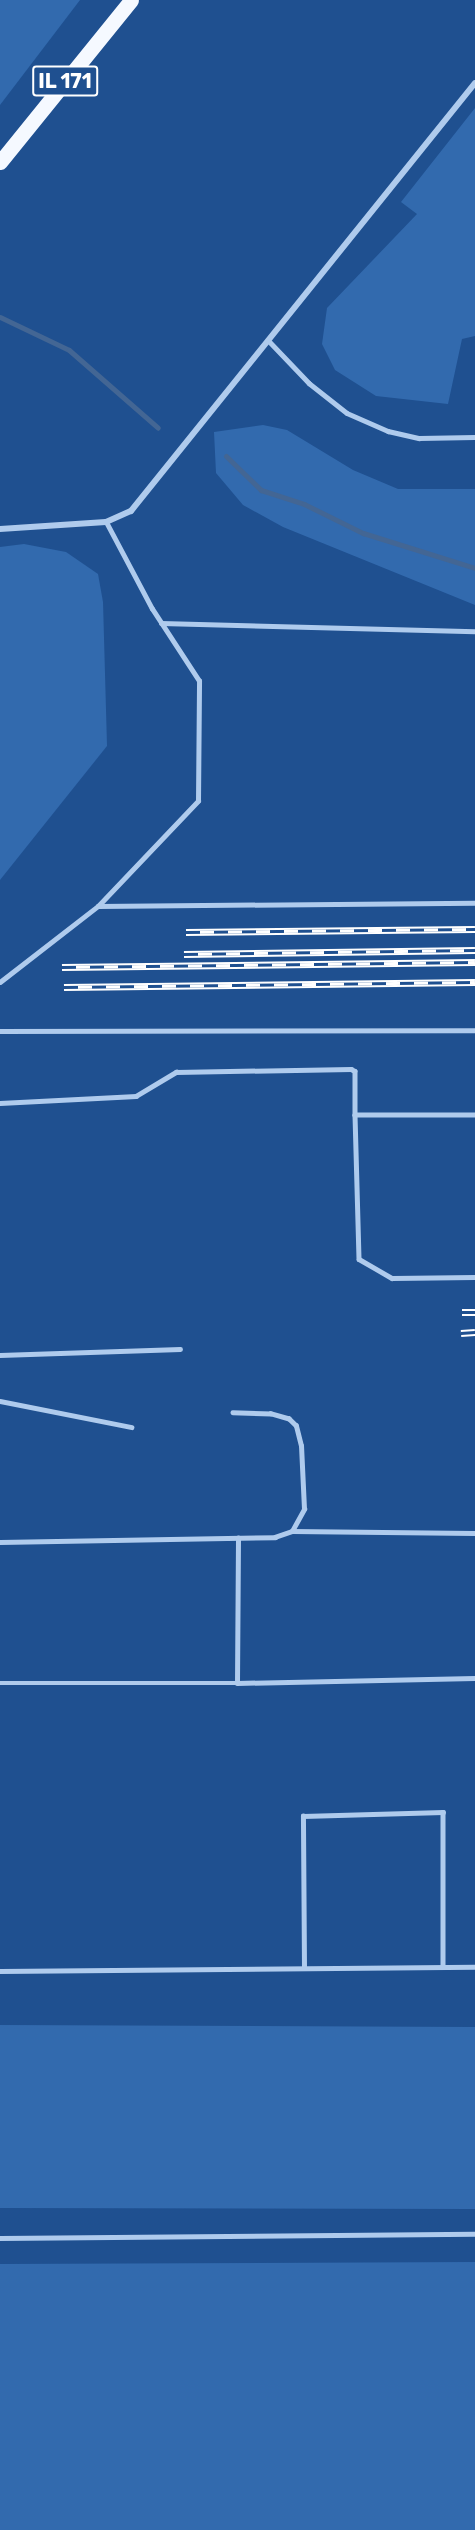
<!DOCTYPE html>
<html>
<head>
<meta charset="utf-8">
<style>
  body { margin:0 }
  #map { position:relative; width:475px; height:2530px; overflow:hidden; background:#1f5090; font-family:Rubik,sans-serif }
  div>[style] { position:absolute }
  .green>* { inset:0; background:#326aae }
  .stream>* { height:5px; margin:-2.5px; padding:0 2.5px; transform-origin:2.5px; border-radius:2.5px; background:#436694 }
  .service>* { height:4.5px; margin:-2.25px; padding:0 2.25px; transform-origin:2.25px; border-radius:2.25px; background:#afcbed }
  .minor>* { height:6px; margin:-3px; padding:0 3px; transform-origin:3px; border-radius:3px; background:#afcbed }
  .primary>* { height:15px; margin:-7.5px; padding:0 7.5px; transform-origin:7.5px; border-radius:7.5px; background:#f5f9ff }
  .rail>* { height:7px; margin-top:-3.5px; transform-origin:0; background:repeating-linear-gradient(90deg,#1f5090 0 14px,#fff 0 28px); box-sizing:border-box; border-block:2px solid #fff }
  span { translate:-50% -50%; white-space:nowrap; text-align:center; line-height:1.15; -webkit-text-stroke:4.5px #1f5090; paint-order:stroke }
  .shield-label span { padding:2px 4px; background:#1f5090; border:2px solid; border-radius:4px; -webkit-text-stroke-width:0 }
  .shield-label { font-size:20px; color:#fff; font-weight:700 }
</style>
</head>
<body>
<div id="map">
  <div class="green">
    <i style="clip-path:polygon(0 0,80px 0,0 105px)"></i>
    <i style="clip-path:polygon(475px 108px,475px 336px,462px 339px,448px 404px,376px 396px,335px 370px,322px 344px,327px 308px,417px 214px,401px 202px)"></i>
    <i style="clip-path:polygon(263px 425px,287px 430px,353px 470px,398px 489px,475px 489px,475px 605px,283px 527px,243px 505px,216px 473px,214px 432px)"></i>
    <i style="clip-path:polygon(24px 544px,66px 552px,98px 574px,103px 602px,107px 746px,0 880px,0 547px)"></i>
    <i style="clip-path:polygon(0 2025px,475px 2027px,475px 2209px,0 2208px)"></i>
    <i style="clip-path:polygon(475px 2262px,475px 2530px,0 2530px,0 2264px)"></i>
  </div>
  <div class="stream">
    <i style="left:0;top:317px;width:76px;rotate:25.6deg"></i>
    <i style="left:69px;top:350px;width:118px;rotate:41.2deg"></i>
    <i style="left:226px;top:456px;width:49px;rotate:44.2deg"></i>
    <i style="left:261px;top:490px;width:45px;rotate:18deg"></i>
    <i style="left:304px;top:504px;width:66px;rotate:26.2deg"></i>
    <i style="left:363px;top:533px;width:117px;rotate:17.4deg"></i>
  </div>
  <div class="service">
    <i style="left:270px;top:342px;width:57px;rotate:46.4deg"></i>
    <i style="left:309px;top:383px;width:48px;rotate:38.3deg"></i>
    <i style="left:347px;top:413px;width:45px;rotate:23.7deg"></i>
    <i style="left:388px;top:431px;width:32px;rotate:13deg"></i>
    <i style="left:419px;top:438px;width:56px;rotate:-1deg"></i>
    <i style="left:161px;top:623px;width:314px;rotate:1.5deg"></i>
    <i style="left:98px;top:906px;width:377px;rotate:-0.5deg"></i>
    <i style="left:0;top:982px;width:124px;rotate:-37.8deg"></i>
    <i style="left:98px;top:906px;width:145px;rotate:-46.4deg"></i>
    <i style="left:198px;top:801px;width:120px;rotate:-89.5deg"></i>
    <i style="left:199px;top:681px;width:86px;rotate:-123.1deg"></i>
    <i style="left:152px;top:609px;width:98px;rotate:-117.9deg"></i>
    <i style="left:0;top:1031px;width:475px;rotate:-0.1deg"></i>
    <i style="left:0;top:1103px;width:136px;rotate:-2.9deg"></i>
    <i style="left:136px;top:1096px;width:47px;rotate:-31deg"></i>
    <i style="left:176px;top:1072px;width:175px;rotate:-1deg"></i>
    <i style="left:351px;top:1069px;width:4px;rotate:27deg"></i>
    <i style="left:355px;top:1071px;width:44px;rotate:90deg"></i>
    <i style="left:475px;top:1115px;width:120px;rotate:180deg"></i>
    <i style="left:355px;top:1115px;width:144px;rotate:88.4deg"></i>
    <i style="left:359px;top:1259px;width:38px;rotate:30deg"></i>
    <i style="left:392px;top:1278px;width:83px;rotate:-0.7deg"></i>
    <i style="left:0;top:1355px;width:180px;rotate:-1.9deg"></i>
    <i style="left:0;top:1401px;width:134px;rotate:11.2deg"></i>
    <i style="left:292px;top:1531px;width:183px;rotate:0.6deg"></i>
    <i style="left:0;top:1542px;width:275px;rotate:-1deg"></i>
    <i style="left:275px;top:1537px;width:18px;rotate:-19deg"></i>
    <i style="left:292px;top:1531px;width:25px;rotate:-61deg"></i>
    <i style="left:304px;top:1509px;width:63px;rotate:-92.7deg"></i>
    <i style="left:301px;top:1446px;width:21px;rotate:-104deg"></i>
    <i style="left:296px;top:1426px;width:10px;rotate:-135deg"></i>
    <i style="left:289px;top:1419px;width:19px;rotate:-164deg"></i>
    <i style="left:271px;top:1414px;width:38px;rotate:-178deg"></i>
    <i style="left:0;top:1683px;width:237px"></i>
    <i style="left:237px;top:1683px;width:145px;rotate:-89.6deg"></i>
    <i style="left:237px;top:1683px;width:238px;rotate:-1.2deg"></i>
    <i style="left:304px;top:1968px;width:152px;rotate:-90.4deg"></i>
    <i style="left:303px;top:1816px;width:140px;rotate:-1.6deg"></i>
    <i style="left:443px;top:1812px;width:155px;rotate:90deg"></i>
    <i style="left:0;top:1971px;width:475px;rotate:-0.5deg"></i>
    <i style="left:0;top:2238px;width:475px;rotate:-0.5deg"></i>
  </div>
  <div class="minor">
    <i style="left:0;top:529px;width:106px;rotate:-3.8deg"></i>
    <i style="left:106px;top:522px;width:27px;rotate:-24deg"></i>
    <i style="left:131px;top:511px;width:549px;rotate:-51.21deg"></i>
  </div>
  <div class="primary">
    <i style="left:0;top:162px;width:208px;rotate:-51deg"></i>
  </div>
  <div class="rail">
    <i style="left:186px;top:932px;width:289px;rotate:-0.6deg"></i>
    <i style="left:184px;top:954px;width:291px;rotate:-0.8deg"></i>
    <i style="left:62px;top:967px;width:413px;rotate:-0.7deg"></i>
    <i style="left:64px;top:987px;width:411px;rotate:-0.7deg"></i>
    <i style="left:462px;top:1312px;width:13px"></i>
    <i style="left:461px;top:1333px;width:14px;rotate:-4deg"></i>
  </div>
  <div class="shield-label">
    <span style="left:65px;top:81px">IL 171</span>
  </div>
</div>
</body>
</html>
